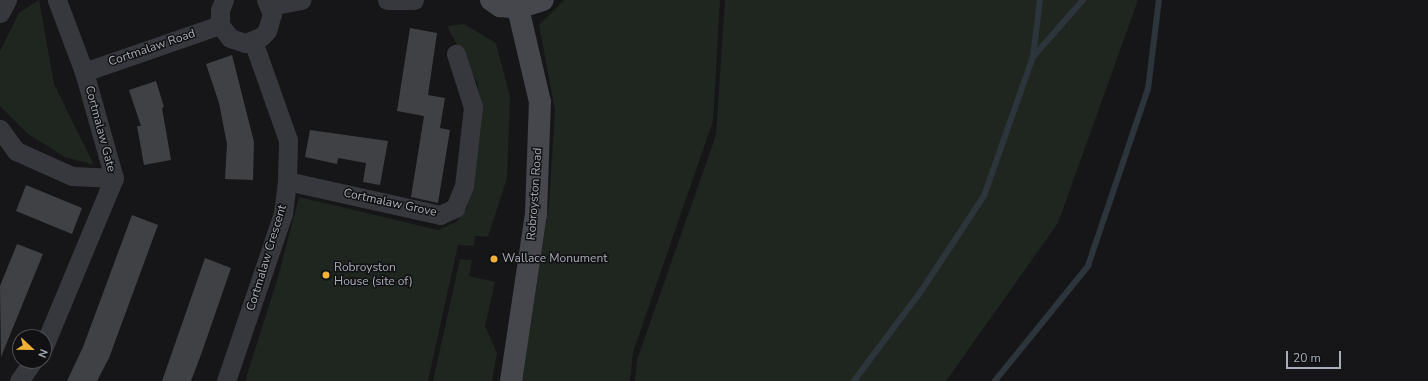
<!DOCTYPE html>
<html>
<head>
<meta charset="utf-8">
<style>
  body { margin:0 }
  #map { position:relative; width:1428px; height:381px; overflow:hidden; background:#161618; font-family:"Nunito Sans",sans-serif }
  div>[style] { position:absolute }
  .green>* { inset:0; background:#1e261f }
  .stream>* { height:5.5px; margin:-2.75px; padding:0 2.75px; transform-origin:2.75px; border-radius:2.75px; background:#2c353c }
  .building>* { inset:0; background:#404145 }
  .street>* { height:19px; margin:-9.5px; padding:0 9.5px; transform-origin:9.5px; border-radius:9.5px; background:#37383d }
  .secondary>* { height:22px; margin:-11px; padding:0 11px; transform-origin:11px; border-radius:11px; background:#45474d }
  .dots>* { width:11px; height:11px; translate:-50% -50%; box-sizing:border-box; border:2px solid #111113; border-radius:50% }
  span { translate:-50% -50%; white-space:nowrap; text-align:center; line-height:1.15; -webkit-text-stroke:3px #111113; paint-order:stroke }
  .street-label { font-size:12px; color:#a8adb8 }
  .poi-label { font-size:12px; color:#a8adb8 }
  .left { translate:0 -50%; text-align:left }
  .north { position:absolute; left:12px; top:329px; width:40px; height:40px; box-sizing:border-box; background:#111113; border:1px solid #4d4f55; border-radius:50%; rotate:112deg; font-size:11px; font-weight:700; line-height:16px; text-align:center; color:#a8adb8 }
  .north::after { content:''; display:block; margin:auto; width:14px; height:18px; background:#f2b134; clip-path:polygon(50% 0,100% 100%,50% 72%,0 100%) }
  .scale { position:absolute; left:1286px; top:351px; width:55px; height:18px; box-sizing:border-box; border:2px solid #a8adb8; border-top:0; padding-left:5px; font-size:12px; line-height:14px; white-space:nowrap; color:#a8adb8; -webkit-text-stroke:3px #111113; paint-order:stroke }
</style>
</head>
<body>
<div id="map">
  <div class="green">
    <i style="clip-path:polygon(39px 0,54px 84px,94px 165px,65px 157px,28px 134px,0 106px,0 51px,19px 13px)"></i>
    <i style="clip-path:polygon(564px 0,720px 0,713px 121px,633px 352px,630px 381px,521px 381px,549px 205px,555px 110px,539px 25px)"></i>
    <i style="clip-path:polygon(725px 0,1138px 0,1058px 223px,946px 381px,635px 381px,637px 360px,716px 135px)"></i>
    <i style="clip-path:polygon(464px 24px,496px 43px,510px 97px,507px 178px,488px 237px,475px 236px,474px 246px,458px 245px,428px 381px,245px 381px,278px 277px,299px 197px,438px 230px,456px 222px,467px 208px,479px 141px,478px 84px,447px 26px)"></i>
    <i style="clip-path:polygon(460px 259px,472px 260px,469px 276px,495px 282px,485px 326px,497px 353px,492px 381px,433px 381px)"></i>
  </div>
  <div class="stream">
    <i style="left:1033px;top:57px;width:57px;rotate:-83deg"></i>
    <i style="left:854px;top:381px;width:114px;rotate:-53.2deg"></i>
    <i style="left:922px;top:290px;width:113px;rotate:-56.6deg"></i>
    <i style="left:984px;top:196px;width:147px;rotate:-70.6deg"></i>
    <i style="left:1033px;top:57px;width:76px;rotate:-48.7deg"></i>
    <i style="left:995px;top:381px;width:148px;rotate:-51deg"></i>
    <i style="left:1088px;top:266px;width:187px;rotate:-71.3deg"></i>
    <i style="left:1148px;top:89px;width:90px;rotate:-83deg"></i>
  </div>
  <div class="building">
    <i style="clip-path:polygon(410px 28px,437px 33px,428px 95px,445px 98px,440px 128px,450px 130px,438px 203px,411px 197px,424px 116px,397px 111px)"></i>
    <i style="clip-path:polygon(232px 55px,254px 142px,253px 180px,225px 179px,227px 144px,219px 103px,206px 64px)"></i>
    <i style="clip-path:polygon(156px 81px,164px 107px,162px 108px,171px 160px,144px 165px,137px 126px,141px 126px,129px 90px)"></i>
    <i style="clip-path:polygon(310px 130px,388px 141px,380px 185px,363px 182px,366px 163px,338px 158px,337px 164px,305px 157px)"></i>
    <i style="clip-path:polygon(26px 185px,82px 208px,72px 234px,16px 211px)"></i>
    <i style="clip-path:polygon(132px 215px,158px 225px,109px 358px,97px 381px,67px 381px,83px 347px)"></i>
    <i style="clip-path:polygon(17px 244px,43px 254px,1px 357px,0 286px)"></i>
    <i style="clip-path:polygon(205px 258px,231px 268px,202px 352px,191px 381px,162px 381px)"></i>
  </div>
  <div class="street">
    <i style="left:224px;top:0;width:11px;rotate:112deg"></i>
    <i style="left:220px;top:10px;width:15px;rotate:90deg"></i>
    <i style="left:220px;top:25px;width:16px;rotate:52deg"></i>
    <i style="left:230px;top:38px;width:16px;rotate:18deg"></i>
    <i style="left:245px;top:43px;width:17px;rotate:-21deg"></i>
    <i style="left:261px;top:37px;width:8px;rotate:-45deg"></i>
    <i style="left:267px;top:31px;width:18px;rotate:-74deg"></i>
    <i style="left:272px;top:14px;width:15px;rotate:-113deg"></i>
    <i style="left:387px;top:0;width:27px"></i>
    <i style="left:270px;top:6px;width:32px;rotate:-11deg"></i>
    <i style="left:0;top:13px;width:15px;rotate:-62deg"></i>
    <i style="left:84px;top:72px;width:144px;rotate:-19.1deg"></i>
    <i style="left:0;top:129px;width:27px;rotate:54deg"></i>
    <i style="left:16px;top:151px;width:61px;rotate:24.1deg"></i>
    <i style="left:72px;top:176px;width:42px;rotate:2.7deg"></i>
    <i style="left:287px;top:181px;width:157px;rotate:12.5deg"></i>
    <i style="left:440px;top:215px;width:17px;rotate:-25deg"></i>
    <i style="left:455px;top:208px;width:24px;rotate:-68deg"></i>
    <i style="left:464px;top:186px;width:80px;rotate:-83.5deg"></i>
    <i style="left:473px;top:107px;width:56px;rotate:-107.8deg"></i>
    <i style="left:44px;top:346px;width:182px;rotate:-67.4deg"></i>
    <i style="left:114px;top:178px;width:110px;rotate:-105.8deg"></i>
    <i style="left:84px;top:72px;width:77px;rotate:-110.6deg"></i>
    <i style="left:19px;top:381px;width:24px;rotate:-55deg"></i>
    <i style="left:226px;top:381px;width:176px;rotate:-71.2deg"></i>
    <i style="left:283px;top:214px;width:33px;rotate:-83deg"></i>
    <i style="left:287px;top:181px;width:41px;rotate:-88.6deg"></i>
    <i style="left:288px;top:140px;width:105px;rotate:-109.5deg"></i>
  </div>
  <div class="secondary">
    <i style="left:491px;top:0;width:11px;rotate:34deg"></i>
    <i style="left:500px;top:6px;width:18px;rotate:6deg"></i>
    <i style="left:518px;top:8px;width:26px;rotate:-18deg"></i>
    <i style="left:511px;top:381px;width:169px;rotate:-81.5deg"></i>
    <i style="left:536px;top:214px;width:112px;rotate:-88deg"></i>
    <i style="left:540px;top:102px;width:97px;rotate:-103.2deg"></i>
  </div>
  <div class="dots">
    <i style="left:494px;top:259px;background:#f2b134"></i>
    <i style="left:326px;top:275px;background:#f2b134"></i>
  </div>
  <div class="street-label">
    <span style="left:152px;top:48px;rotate:-19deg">Cortmalaw Road</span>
    <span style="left:100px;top:129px;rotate:75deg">Cortmalaw Gate</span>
    <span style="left:535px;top:194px;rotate:-86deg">Robroyston Road</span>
    <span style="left:390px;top:203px;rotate:12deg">Cortmalaw Grove</span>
    <span style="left:267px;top:258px;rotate:-73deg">Cortmalaw Crescent</span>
  </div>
  <div class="poi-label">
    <span class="left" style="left:502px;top:259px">Wallace Monument</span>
    <span class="left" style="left:334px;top:275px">Robroyston<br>House (site of)</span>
  </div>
  <div class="north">N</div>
  <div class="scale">20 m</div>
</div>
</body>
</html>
